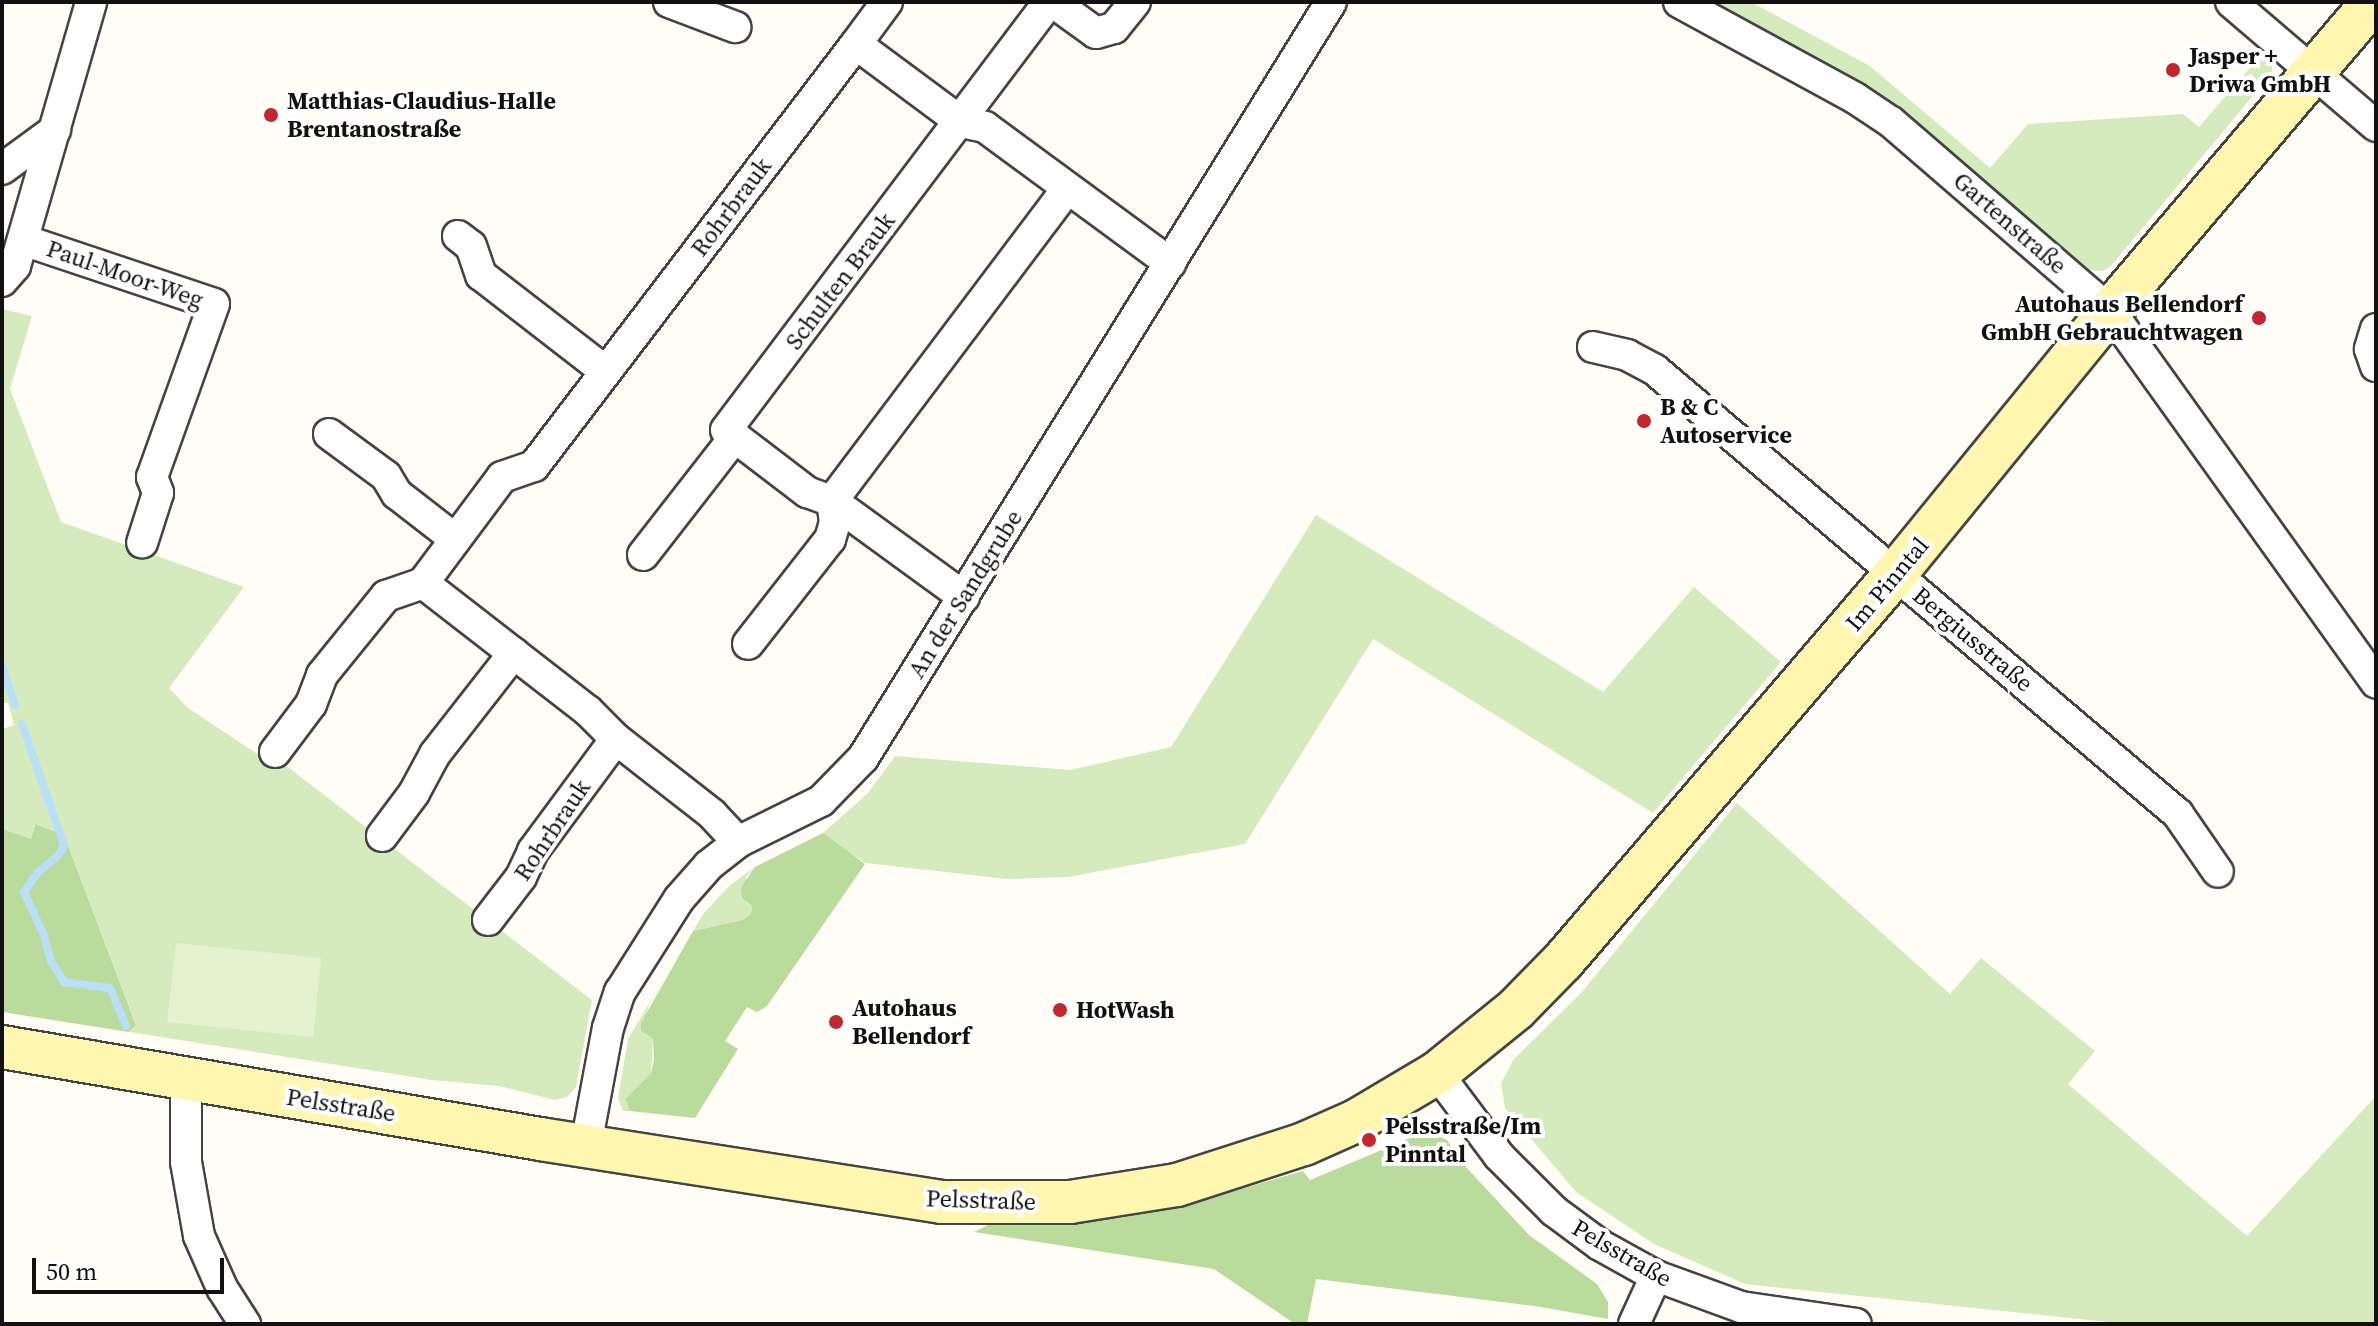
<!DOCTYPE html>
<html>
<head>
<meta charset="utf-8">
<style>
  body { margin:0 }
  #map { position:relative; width:2378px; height:1326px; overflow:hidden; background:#fffdf5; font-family:"Source Serif 4",serif }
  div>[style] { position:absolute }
  .green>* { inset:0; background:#d5ebbd }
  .forest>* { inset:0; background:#b9dc9c }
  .pitch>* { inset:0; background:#e6f2cf }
  .stream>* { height:8px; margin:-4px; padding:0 4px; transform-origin:4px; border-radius:4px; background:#b9e0f7 }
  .roads { filter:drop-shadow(2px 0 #444) drop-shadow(-2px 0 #444) drop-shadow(0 2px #444) drop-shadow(0 -2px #444) }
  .minor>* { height:30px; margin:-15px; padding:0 15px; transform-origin:15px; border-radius:15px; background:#fff }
  .secondary>* { height:42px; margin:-21px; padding:0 21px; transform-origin:21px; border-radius:21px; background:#fff6b0 }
  .dots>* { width:22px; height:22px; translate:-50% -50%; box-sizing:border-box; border:4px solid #fff; border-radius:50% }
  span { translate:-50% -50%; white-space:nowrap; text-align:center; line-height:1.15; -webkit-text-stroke:8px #fff; paint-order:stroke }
  .poi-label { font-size:24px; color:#111; font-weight:700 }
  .left { translate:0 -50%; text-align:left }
  .right { translate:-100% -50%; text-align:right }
  .street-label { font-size:24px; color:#111 }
  .frame { position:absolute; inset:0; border:4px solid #111; pointer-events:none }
  .scale { position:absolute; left:32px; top:1258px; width:192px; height:36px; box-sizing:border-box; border:4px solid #111; border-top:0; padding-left:10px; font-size:24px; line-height:28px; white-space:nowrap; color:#111; -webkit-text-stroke:6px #fff; paint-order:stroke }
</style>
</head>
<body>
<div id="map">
  <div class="green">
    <i style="clip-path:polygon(1714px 2px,1751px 2px,1870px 66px,1990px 168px,2028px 124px,2183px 114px,2199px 127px,2261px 55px,2272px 66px,2272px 73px,2110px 267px,2102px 271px,2089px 270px,1888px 101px)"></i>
    <i style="clip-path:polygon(2px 309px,32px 316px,10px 389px,61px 522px,244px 587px,169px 688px,188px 708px,271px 763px,276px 758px,592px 1000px,576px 1087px,567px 1097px,555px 1100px,499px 1086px,432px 1080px,129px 1032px,136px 1024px,64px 835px,37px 824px,32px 840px,2px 829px,2px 729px,14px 725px,8px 703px,2px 703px)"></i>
    <i style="clip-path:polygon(1316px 515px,1603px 692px,1694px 587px,1781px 662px,1653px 813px,1373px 639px,1245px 844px,1068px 877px,1007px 879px,866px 863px,833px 843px,823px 833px,868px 793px,895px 756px,1070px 770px,1171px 747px)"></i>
    <i style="clip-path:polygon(1737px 803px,1950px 994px,1981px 958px,2095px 1051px,2068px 1084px,2247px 1236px,2376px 1096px,2376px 1324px,2127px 1324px,1745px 1284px,1654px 1244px,1576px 1192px,1505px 1108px,1501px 1084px,1513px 1060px,1581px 993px)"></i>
    <i style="clip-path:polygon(755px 867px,746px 877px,746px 902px,752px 906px,751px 914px,743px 920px,693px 931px,704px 913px,730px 885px)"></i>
    <i style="clip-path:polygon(674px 962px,649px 1005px,641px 1031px,653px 1039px,651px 1073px,625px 1099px,630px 1111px,623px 1111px,618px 1098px,628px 1039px)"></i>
  </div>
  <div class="forest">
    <i style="clip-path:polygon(36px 824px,64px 835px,136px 1025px,129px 1032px,2px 1012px,2px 829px,31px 839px)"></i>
    <i style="clip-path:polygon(823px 833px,865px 864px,767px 1006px,757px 1012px,747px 1007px,725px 1041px,738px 1049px,695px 1118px,630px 1111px,625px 1099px,651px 1073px,654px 1060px,653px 1039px,641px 1031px,641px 1023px,693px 931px,743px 920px,751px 914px,752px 906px,742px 898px,741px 887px,755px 867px)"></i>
    <i style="clip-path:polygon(1427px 1131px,1447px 1140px,1465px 1166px,1529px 1235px,1597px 1284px,1608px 1302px,1608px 1319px,1535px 1306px,1316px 1279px,1307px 1324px,1295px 1324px,1214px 1269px,974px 1232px,990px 1224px,1120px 1218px,1189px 1204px,1303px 1171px,1310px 1180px)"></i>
  </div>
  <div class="pitch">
    <i style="clip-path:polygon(176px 943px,321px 958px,313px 1037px,167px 1022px)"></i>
  </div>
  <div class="stream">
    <i style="left:2px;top:665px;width:42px;rotate:72deg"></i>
    <i style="left:22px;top:724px;width:128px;rotate:70.9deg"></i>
    <i style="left:64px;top:845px;width:11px;rotate:117deg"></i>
    <i style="left:59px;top:855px;width:27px;rotate:141deg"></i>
    <i style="left:38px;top:872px;width:24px;rotate:125deg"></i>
    <i style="left:24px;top:892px;width:45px;rotate:65.1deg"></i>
    <i style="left:43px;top:933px;width:29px;rotate:74deg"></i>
    <i style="left:51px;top:961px;width:25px;rotate:58deg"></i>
    <i style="left:64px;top:982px;width:46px;rotate:7.4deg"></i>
    <i style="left:110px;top:988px;width:41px;rotate:67.2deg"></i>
  </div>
  <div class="roads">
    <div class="minor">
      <i style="left:669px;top:2px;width:71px;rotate:20.7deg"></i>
      <i style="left:1053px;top:2px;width:53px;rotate:35.8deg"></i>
      <i style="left:1096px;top:33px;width:19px;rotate:-16deg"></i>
      <i style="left:1114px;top:28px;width:33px;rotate:-51deg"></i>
      <i style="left:1679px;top:2px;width:200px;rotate:28.6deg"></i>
      <i style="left:1855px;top:98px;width:43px;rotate:33.7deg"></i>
      <i style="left:1891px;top:122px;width:289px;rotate:40.8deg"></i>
      <i style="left:2110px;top:311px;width:457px;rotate:54.4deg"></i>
      <i style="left:2231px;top:2px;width:191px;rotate:40.5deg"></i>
      <i style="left:856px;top:44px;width:52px;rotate:-53.6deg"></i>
      <i style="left:2px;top:169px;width:66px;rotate:-36.3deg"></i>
      <i style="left:458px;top:236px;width:16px;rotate:38deg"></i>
      <i style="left:471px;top:246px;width:31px;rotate:71deg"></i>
      <i style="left:481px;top:275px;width:157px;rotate:37.7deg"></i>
      <i style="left:23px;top:240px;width:201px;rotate:18.5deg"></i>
      <i style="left:214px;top:304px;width:184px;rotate:109.7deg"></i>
      <i style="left:152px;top:477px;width:17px;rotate:69deg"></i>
      <i style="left:158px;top:493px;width:52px;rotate:107.7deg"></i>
      <i style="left:2px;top:281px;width:20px;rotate:-49deg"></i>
      <i style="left:15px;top:266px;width:275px;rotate:-73.9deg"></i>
      <i style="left:2376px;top:329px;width:21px;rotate:107deg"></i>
      <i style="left:2370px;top:349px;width:18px;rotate:71deg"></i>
      <i style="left:1593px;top:347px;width:35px;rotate:13deg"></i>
      <i style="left:1627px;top:355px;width:32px;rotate:28deg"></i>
      <i style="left:1655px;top:370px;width:686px;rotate:40.33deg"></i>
      <i style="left:2178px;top:814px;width:70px;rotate:55.4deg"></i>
      <i style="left:329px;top:434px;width:71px;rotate:36.4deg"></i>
      <i style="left:386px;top:476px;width:21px;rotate:59deg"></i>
      <i style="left:397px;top:494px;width:73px;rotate:37.8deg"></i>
      <i style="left:735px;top:437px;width:11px;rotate:-142deg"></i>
      <i style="left:726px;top:430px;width:536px;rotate:-52.96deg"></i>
      <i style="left:643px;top:555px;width:150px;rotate:-52.1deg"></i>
      <i style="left:735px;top:437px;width:91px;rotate:37.4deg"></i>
      <i style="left:807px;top:492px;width:27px;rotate:20deg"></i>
      <i style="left:832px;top:501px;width:21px;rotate:82deg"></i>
      <i style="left:835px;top:522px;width:18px;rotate:106deg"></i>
      <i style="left:830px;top:539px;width:133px;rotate:128deg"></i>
      <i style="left:964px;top:597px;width:163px;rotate:-144deg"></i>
      <i style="left:832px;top:501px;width:391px;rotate:-53deg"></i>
      <i style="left:275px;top:752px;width:60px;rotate:-53.1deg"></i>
      <i style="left:311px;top:704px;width:31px;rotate:-69deg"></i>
      <i style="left:322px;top:675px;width:102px;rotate:-51deg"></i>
      <i style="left:386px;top:596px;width:39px;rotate:-19deg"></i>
      <i style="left:382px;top:836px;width:54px;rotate:-53.3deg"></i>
      <i style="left:414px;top:793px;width:44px;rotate:-61.7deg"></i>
      <i style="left:435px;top:754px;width:128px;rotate:-52deg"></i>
      <i style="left:738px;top:842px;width:38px;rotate:-133deg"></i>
      <i style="left:712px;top:814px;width:122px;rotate:-142deg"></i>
      <i style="left:616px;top:739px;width:40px;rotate:-135deg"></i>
      <i style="left:588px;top:711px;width:209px;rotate:-142.2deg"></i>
      <i style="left:423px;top:583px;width:132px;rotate:-53.3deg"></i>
      <i style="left:502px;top:477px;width:34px;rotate:-19deg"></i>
      <i style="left:534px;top:466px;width:531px;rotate:-52.66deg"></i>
      <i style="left:856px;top:44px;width:131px;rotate:36.6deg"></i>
      <i style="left:961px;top:122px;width:25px;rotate:12deg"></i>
      <i style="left:985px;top:127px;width:230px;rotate:36.3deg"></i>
      <i style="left:488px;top:920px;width:54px;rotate:-52.5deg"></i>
      <i style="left:521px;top:877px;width:29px;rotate:-65deg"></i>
      <i style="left:533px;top:851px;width:139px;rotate:-53.5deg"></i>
      <i style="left:1437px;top:1073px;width:104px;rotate:53.2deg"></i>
      <i style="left:1499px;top:1156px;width:78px;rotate:45deg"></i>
      <i style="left:1554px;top:1211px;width:57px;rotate:36.5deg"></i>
      <i style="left:1600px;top:1245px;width:64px;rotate:29deg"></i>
      <i style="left:1656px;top:1276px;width:90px;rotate:20deg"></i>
      <i style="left:1741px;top:1307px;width:116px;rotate:8.4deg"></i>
      <i style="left:186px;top:1080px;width:82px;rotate:90deg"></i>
      <i style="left:186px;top:1162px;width:75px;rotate:80deg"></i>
      <i style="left:199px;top:1236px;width:57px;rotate:66.1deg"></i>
      <i style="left:222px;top:1288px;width:43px;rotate:57.4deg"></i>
      <i style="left:586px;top:1145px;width:119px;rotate:-79.4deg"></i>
      <i style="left:608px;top:1028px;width:38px;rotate:-72deg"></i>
      <i style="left:620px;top:992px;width:110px;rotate:-57.6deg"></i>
      <i style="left:679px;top:899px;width:45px;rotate:-48.6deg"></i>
      <i style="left:709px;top:865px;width:37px;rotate:-38deg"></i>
      <i style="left:738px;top:842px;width:93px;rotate:-26.3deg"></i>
      <i style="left:821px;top:801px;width:60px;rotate:-45.7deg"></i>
      <i style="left:863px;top:758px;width:889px;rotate:-58.24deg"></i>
      <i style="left:1634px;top:1324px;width:53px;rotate:-65.4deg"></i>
    </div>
    <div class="secondary">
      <i style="left:2px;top:1047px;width:546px;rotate:9.7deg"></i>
      <i style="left:540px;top:1139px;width:407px;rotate:8.9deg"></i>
      <i style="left:942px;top:1202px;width:128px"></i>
      <i style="left:1070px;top:1202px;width:108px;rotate:-9deg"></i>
      <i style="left:1177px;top:1185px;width:133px;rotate:-17.9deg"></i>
      <i style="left:1304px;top:1144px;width:57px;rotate:-23.9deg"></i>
      <i style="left:1356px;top:1121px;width:94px;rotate:-30.7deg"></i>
      <i style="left:1437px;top:1073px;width:102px;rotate:-39deg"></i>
      <i style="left:1516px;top:1009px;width:69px;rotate:-45.6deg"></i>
      <i style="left:1564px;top:960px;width:510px;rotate:-49.37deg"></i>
      <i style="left:1896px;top:573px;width:338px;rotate:-50.8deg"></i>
      <i style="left:2110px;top:311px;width:406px;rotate:-49.6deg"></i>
    </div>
  </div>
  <div class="dots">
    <i style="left:2173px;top:70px;background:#c4262e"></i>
    <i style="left:271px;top:115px;background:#c4262e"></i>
    <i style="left:2259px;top:318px;background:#c4262e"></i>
    <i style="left:1644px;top:421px;background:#c4262e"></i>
    <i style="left:1060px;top:1010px;background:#c4262e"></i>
    <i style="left:836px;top:1022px;background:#c4262e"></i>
    <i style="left:1369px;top:1140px;background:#c4262e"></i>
  </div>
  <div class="poi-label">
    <span class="left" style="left:2189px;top:70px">Jasper +<br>Driwa GmbH</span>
    <span class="left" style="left:287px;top:115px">Matthias-Claudius-Halle<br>Brentanostraße</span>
    <span class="right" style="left:2243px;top:318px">Autohaus Bellendorf<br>GmbH Gebrauchtwagen</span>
    <span class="left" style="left:1660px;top:421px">B &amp; C<br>Autoservice</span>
    <span class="left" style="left:852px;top:1022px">Autohaus<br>Bellendorf</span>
    <span class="left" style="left:1076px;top:1010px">HotWash</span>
    <span class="left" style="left:1385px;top:1140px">Pelsstraße/Im<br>Pinntal</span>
  </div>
  <div class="street-label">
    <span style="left:731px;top:207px;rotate:-53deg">Rohrbrauk</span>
    <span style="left:2010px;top:223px;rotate:41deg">Gartenstraße</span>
    <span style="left:125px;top:274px;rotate:19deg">Paul-Moor-Weg</span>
    <span style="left:840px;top:281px;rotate:-53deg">Schulten Brauk</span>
    <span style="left:1887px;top:584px;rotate:-50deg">Im Pinntal</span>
    <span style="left:965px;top:594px;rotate:-58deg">An der Sandgrube</span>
    <span style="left:1973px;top:639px;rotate:40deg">Bergiusstraße</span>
    <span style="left:552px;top:830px;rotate:-56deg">Rohrbrauk</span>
    <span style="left:341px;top:1105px;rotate:9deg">Pelsstraße</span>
    <span style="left:981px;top:1200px;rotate:2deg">Pelsstraße</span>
    <span style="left:1622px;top:1253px;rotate:30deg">Pelsstraße</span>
  </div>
  <div class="frame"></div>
  <div class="scale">50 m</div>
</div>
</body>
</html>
